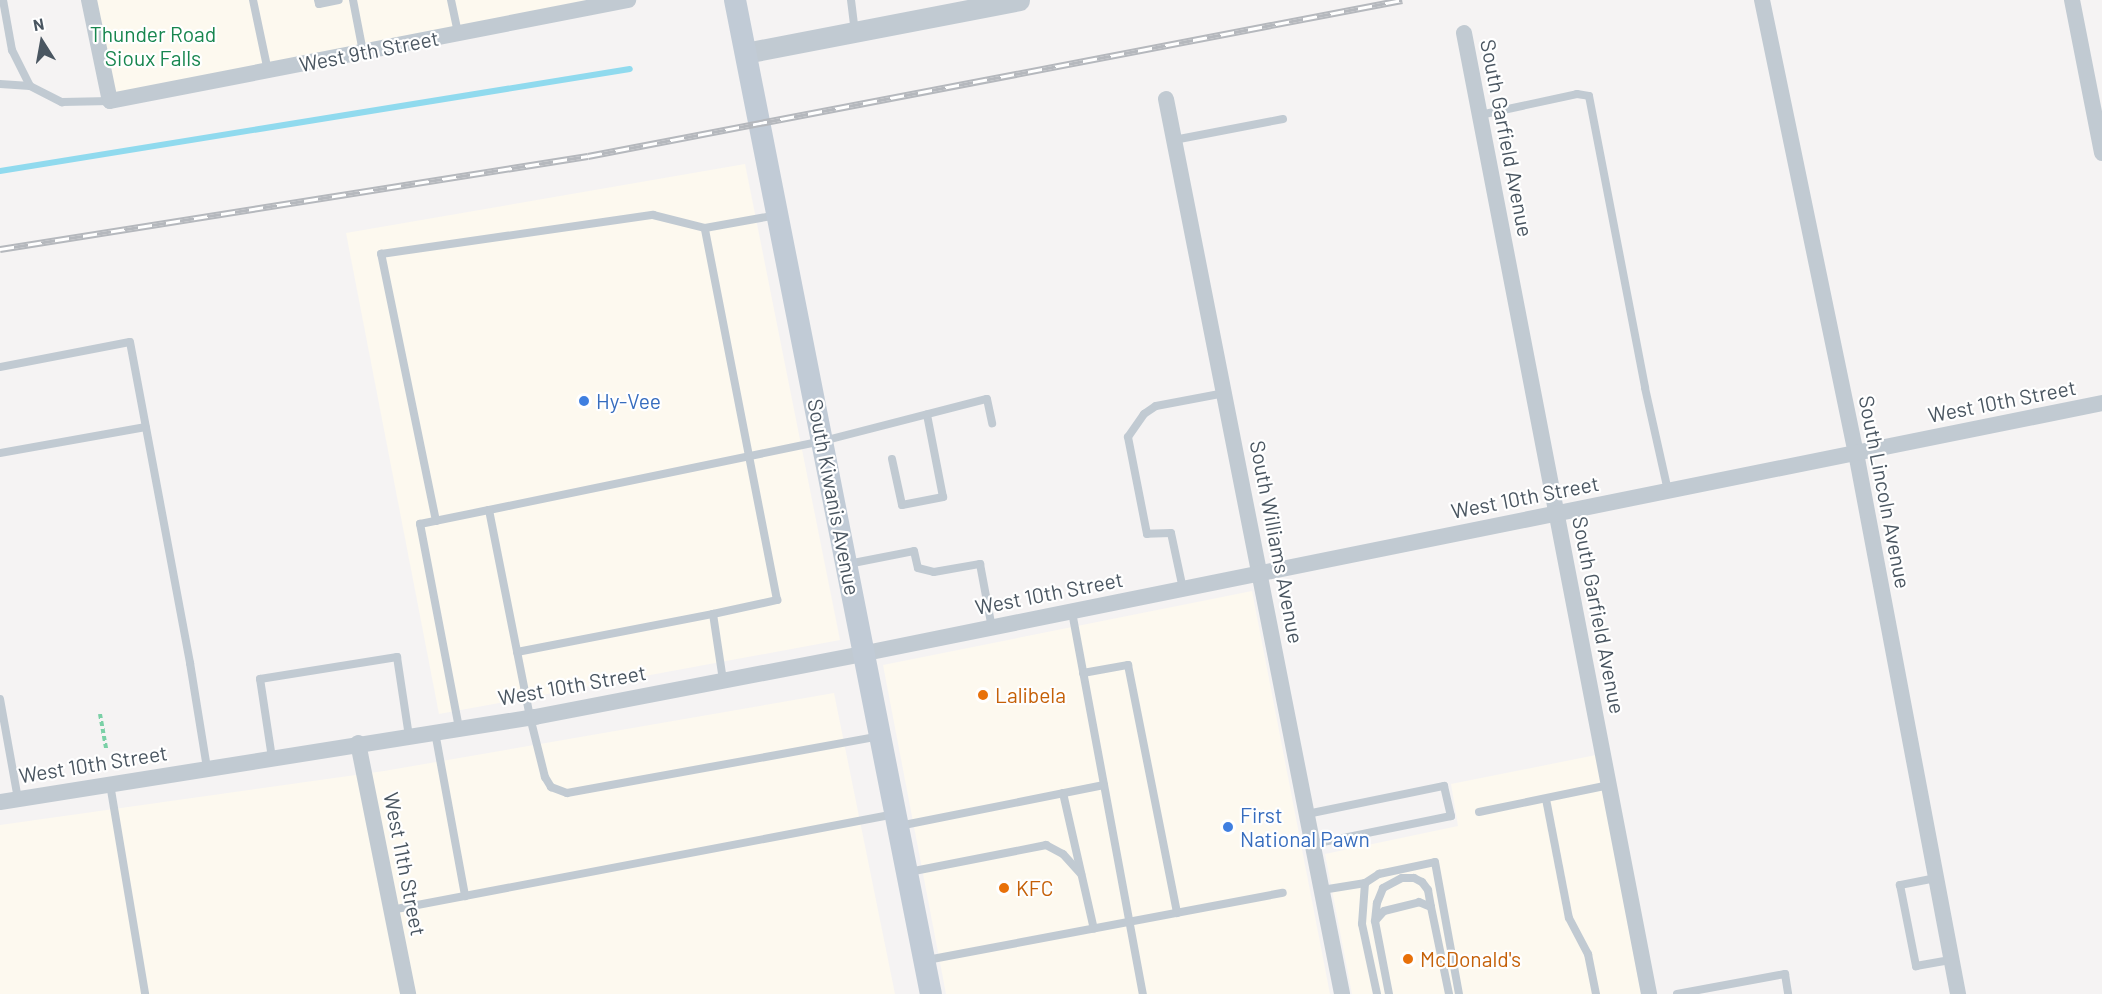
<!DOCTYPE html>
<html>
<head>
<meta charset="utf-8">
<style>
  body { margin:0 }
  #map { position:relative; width:2102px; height:994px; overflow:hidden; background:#f5f3f3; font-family:Barlow,sans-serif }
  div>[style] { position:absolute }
  .commercial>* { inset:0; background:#fdf9ef }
  .stream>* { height:6px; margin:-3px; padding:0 3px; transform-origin:3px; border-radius:3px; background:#90daee }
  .path>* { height:4px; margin-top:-2px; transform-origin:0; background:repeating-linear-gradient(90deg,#7ad0a6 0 4.5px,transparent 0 7.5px) }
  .service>* { height:8px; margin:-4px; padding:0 4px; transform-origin:4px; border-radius:4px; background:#c1cad2 }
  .minor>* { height:16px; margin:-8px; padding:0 8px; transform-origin:8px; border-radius:8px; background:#c1cad2 }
  .tertiary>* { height:21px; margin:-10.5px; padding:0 10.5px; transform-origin:10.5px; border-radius:10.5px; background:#c1cad2 }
  .secondary>* { height:22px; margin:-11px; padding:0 11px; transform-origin:11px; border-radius:11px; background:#c1cbd6 }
  .rail>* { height:7px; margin-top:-3.5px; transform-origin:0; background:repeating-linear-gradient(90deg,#fff 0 14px,#b5b8bd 0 28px); box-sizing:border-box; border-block:2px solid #b5b8bd }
  .dots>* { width:16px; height:16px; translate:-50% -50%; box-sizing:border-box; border:3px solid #fff; border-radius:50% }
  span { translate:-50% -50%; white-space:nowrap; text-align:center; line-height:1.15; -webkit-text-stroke:4.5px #fff; paint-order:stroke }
  .park-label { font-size:21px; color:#17864f }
  .street-label { font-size:21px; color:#4a5661 }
  .shop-label { font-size:21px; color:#366cbe }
  .left { translate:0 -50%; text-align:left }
  .food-label { font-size:21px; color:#c56008 }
  .north { position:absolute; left:12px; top:12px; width:60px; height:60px; -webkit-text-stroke:4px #fff; paint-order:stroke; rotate:349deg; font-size:16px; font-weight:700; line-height:24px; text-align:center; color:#4a5661 }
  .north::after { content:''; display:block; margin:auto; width:21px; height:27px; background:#4a5661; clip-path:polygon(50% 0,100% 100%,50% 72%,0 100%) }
</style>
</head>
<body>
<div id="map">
  <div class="commercial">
    <i style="clip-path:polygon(90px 0,628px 0,110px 101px)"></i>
    <i style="clip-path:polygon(745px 164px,840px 640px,439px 714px,346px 233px)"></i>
    <i style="clip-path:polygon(1252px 591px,1330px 994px,946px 994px,883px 665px)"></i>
    <i style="clip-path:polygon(834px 693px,895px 994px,0 994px,0 825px,384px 771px)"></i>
    <i style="clip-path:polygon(1596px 755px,1641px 994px,1352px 994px,1325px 854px,1458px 826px,1451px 784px)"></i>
  </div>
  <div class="stream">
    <i style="left:0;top:171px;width:638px;rotate:-9.2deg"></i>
  </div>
  <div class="path">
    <i style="left:100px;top:714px;width:35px;rotate:80deg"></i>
  </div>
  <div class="service">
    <i style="left:3px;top:0;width:51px;rotate:79.8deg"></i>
    <i style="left:12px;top:50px;width:40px;rotate:63.4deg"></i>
    <i style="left:30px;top:86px;width:36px;rotate:27deg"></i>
    <i style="left:62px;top:102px;width:48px;rotate:-1.2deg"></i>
    <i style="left:253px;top:0;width:73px;rotate:78.1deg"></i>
    <i style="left:318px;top:0;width:4px;rotate:76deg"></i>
    <i style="left:319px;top:4px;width:20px;rotate:-11deg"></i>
    <i style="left:353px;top:0;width:53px;rotate:79.1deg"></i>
    <i style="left:451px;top:0;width:34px;rotate:78deg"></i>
    <i style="left:851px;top:0;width:31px;rotate:83deg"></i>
    <i style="left:0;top:84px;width:30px;rotate:4deg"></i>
    <i style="left:1480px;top:115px;width:99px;rotate:-12.2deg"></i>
    <i style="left:1577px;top:94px;width:12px;rotate:9deg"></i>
    <i style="left:1589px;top:96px;width:297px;rotate:79.1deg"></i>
    <i style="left:1645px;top:388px;width:106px;rotate:77.4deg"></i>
    <i style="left:1174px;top:140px;width:111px;rotate:-10.9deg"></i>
    <i style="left:0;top:367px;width:132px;rotate:-10.9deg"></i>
    <i style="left:130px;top:342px;width:327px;rotate:79.4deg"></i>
    <i style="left:190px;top:663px;width:106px;rotate:80.8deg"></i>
    <i style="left:0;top:453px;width:148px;rotate:-10.1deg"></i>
    <i style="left:892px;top:459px;width:47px;rotate:77.7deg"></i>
    <i style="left:902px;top:505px;width:42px;rotate:-11deg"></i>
    <i style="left:943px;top:497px;width:84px;rotate:-101deg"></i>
    <i style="left:489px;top:510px;width:341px;rotate:-11.7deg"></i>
    <i style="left:823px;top:441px;width:169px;rotate:-14.4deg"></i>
    <i style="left:987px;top:399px;width:25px;rotate:78deg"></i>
    <i style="left:436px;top:521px;width:273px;rotate:-101.6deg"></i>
    <i style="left:381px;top:254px;width:275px;rotate:-8.2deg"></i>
    <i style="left:653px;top:215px;width:54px;rotate:14deg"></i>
    <i style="left:848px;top:564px;width:67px;rotate:-11.1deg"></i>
    <i style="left:914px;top:551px;width:17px;rotate:77deg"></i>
    <i style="left:918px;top:568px;width:16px;rotate:14deg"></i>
    <i style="left:934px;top:572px;width:47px;rotate:-9.9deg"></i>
    <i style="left:980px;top:564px;width:65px;rotate:79.4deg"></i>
    <i style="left:1183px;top:589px;width:57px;rotate:-102.1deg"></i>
    <i style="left:1171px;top:533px;width:24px;rotate:178deg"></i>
    <i style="left:1147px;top:534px;width:99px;rotate:-101.1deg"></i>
    <i style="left:1128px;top:437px;width:28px;rotate:-55deg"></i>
    <i style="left:1144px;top:414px;width:14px;rotate:-34deg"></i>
    <i style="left:1156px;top:406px;width:70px;rotate:-10.7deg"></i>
    <i style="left:1072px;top:612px;width:389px;rotate:79.5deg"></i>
    <i style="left:713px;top:614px;width:66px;rotate:-12.3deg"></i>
    <i style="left:777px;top:600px;width:379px;rotate:-101deg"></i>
    <i style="left:705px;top:228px;width:73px;rotate:-10.2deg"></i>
    <i style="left:517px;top:652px;width:200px;rotate:-11deg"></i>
    <i style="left:713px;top:614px;width:67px;rotate:81.4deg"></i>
    <i style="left:1083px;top:673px;width:46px;rotate:-10.1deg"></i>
    <i style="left:1128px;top:665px;width:253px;rotate:78.8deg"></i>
    <i style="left:0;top:699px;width:102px;rotate:79.8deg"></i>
    <i style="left:459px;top:728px;width:208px;rotate:-100.8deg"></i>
    <i style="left:420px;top:524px;width:70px;rotate:-11.5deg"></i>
    <i style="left:489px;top:510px;width:211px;rotate:78.8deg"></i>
    <i style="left:530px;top:717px;width:62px;rotate:76deg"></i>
    <i style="left:545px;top:777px;width:12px;rotate:59deg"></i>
    <i style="left:551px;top:787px;width:17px;rotate:21deg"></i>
    <i style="left:567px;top:793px;width:318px;rotate:-10.3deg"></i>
    <i style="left:435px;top:732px;width:167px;rotate:79.6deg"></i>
    <i style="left:272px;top:758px;width:80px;rotate:-98.6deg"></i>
    <i style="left:260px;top:679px;width:139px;rotate:-9.1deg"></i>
    <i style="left:397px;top:657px;width:80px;rotate:81.4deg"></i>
    <i style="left:110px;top:784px;width:213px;rotate:80.5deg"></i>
    <i style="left:1063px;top:793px;width:139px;rotate:77.2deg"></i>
    <i style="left:1546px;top:799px;width:121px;rotate:79.1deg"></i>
    <i style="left:1569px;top:918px;width:41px;rotate:62.2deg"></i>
    <i style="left:1588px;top:954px;width:41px;rotate:78.7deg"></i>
    <i style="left:1479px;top:812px;width:133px;rotate:-11.7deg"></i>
    <i style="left:1307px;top:814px;width:140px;rotate:-11.6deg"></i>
    <i style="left:1444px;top:786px;width:31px;rotate:77deg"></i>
    <i style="left:1451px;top:816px;width:141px;rotate:168.5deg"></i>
    <i style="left:899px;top:826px;width:209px;rotate:-11.3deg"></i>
    <i style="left:909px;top:872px;width:140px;rotate:-11.1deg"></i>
    <i style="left:1046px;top:845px;width:19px;rotate:28deg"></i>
    <i style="left:1063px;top:854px;width:27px;rotate:48deg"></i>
    <i style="left:1936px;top:878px;width:37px;rotate:169deg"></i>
    <i style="left:1900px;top:885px;width:83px;rotate:78.8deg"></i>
    <i style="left:1916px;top:966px;width:36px;rotate:-10deg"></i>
    <i style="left:1365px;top:883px;width:41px;rotate:94.2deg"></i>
    <i style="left:1362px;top:924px;width:72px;rotate:77.9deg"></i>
    <i style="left:1322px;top:890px;width:44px;rotate:-9.2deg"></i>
    <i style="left:1365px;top:883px;width:17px;rotate:-33deg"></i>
    <i style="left:1379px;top:874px;width:57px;rotate:-12.1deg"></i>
    <i style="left:1435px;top:862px;width:134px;rotate:79.7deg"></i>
    <i style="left:391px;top:910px;width:513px;rotate:-10.78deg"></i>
    <i style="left:1375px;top:921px;width:18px;rotate:-84deg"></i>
    <i style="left:1377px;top:903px;width:16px;rotate:-68deg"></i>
    <i style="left:1383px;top:888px;width:21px;rotate:-28deg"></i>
    <i style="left:1402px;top:878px;width:12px"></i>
    <i style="left:1414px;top:878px;width:9px;rotate:27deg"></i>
    <i style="left:1422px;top:882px;width:10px;rotate:53deg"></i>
    <i style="left:1428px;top:890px;width:17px;rotate:80deg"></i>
    <i style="left:927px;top:960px;width:362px;rotate:-10.7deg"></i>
    <i style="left:1389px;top:994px;width:74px;rotate:-100.9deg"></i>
    <i style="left:1375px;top:921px;width:13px;rotate:-48deg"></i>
    <i style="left:1384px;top:911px;width:36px;rotate:-14deg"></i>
    <i style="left:1419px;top:902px;width:13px;rotate:23deg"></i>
    <i style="left:1431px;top:907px;width:89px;rotate:78.3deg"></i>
    <i style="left:1677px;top:994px;width:110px;rotate:-10.5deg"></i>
    <i style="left:1785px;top:974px;width:20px;rotate:81deg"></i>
  </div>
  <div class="minor">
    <i style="left:89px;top:0;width:103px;rotate:78.3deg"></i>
    <i style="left:110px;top:101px;width:528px;rotate:-11.03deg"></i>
    <i style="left:1762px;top:0;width:463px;rotate:78.3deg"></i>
    <i style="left:1856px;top:453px;width:551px;rotate:79.32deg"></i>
    <i style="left:2072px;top:0;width:156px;rotate:78.9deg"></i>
    <i style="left:1464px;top:33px;width:979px;rotate:79.1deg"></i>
    <i style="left:1166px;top:99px;width:912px;rotate:78.87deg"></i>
    <i style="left:358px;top:743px;width:256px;rotate:78.7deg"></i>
    <i style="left:0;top:802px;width:542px;rotate:-9.03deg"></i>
    <i style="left:535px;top:717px;width:337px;rotate:-10.9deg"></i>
    <i style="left:866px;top:653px;width:1261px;rotate:-11.43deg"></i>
  </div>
  <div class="tertiary">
    <i style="left:745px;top:53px;width:279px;rotate:-10.9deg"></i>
  </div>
  <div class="secondary">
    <i style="left:735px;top:0;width:1013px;rotate:78.85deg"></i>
  </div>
  <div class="rail">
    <i style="left:0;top:249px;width:595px;rotate:-8.99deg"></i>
    <i style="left:588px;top:156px;width:829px;rotate:-10.85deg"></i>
  </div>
  <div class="dots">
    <i style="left:584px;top:401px;background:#3f7fe0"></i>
    <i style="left:983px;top:695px;background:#e8710a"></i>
    <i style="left:1228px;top:827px;background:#3f7fe0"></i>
    <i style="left:1004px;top:888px;background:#e8710a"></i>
    <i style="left:1408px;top:959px;background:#e8710a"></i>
  </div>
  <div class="park-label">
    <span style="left:153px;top:46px">Thunder Road<br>Sioux Falls</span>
  </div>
  <div class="street-label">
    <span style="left:369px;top:51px;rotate:-11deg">West 9th Street</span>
    <span style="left:1507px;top:138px;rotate:79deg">South Garfield Avenue</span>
    <span style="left:2002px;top:401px;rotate:-11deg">West 10th Street</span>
    <span style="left:1885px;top:492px;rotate:79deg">South Lincoln Avenue</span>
    <span style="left:834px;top:497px;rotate:79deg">South Kiwanis Avenue</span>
    <span style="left:1525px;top:497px;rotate:-11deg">West 10th Street</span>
    <span style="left:1277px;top:542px;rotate:79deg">South Williams Avenue</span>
    <span style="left:1049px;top:593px;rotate:-11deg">West 10th Street</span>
    <span style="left:1599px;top:615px;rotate:79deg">South Garfield Avenue</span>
    <span style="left:572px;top:685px;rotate:-10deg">West 10th Street</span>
    <span style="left:93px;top:764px;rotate:-9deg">West 10th Street</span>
    <span style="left:405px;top:864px;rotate:79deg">West 11th Street</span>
  </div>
  <div class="shop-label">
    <span class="left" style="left:596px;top:401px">Hy-Vee</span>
    <span class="left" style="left:1240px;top:827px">First<br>National Pawn</span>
  </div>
  <div class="food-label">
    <span class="left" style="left:995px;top:695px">Lalibela</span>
    <span class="left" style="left:1016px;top:888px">KFC</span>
    <span class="left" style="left:1420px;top:959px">McDonald's</span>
  </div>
  <div class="north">N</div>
</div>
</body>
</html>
